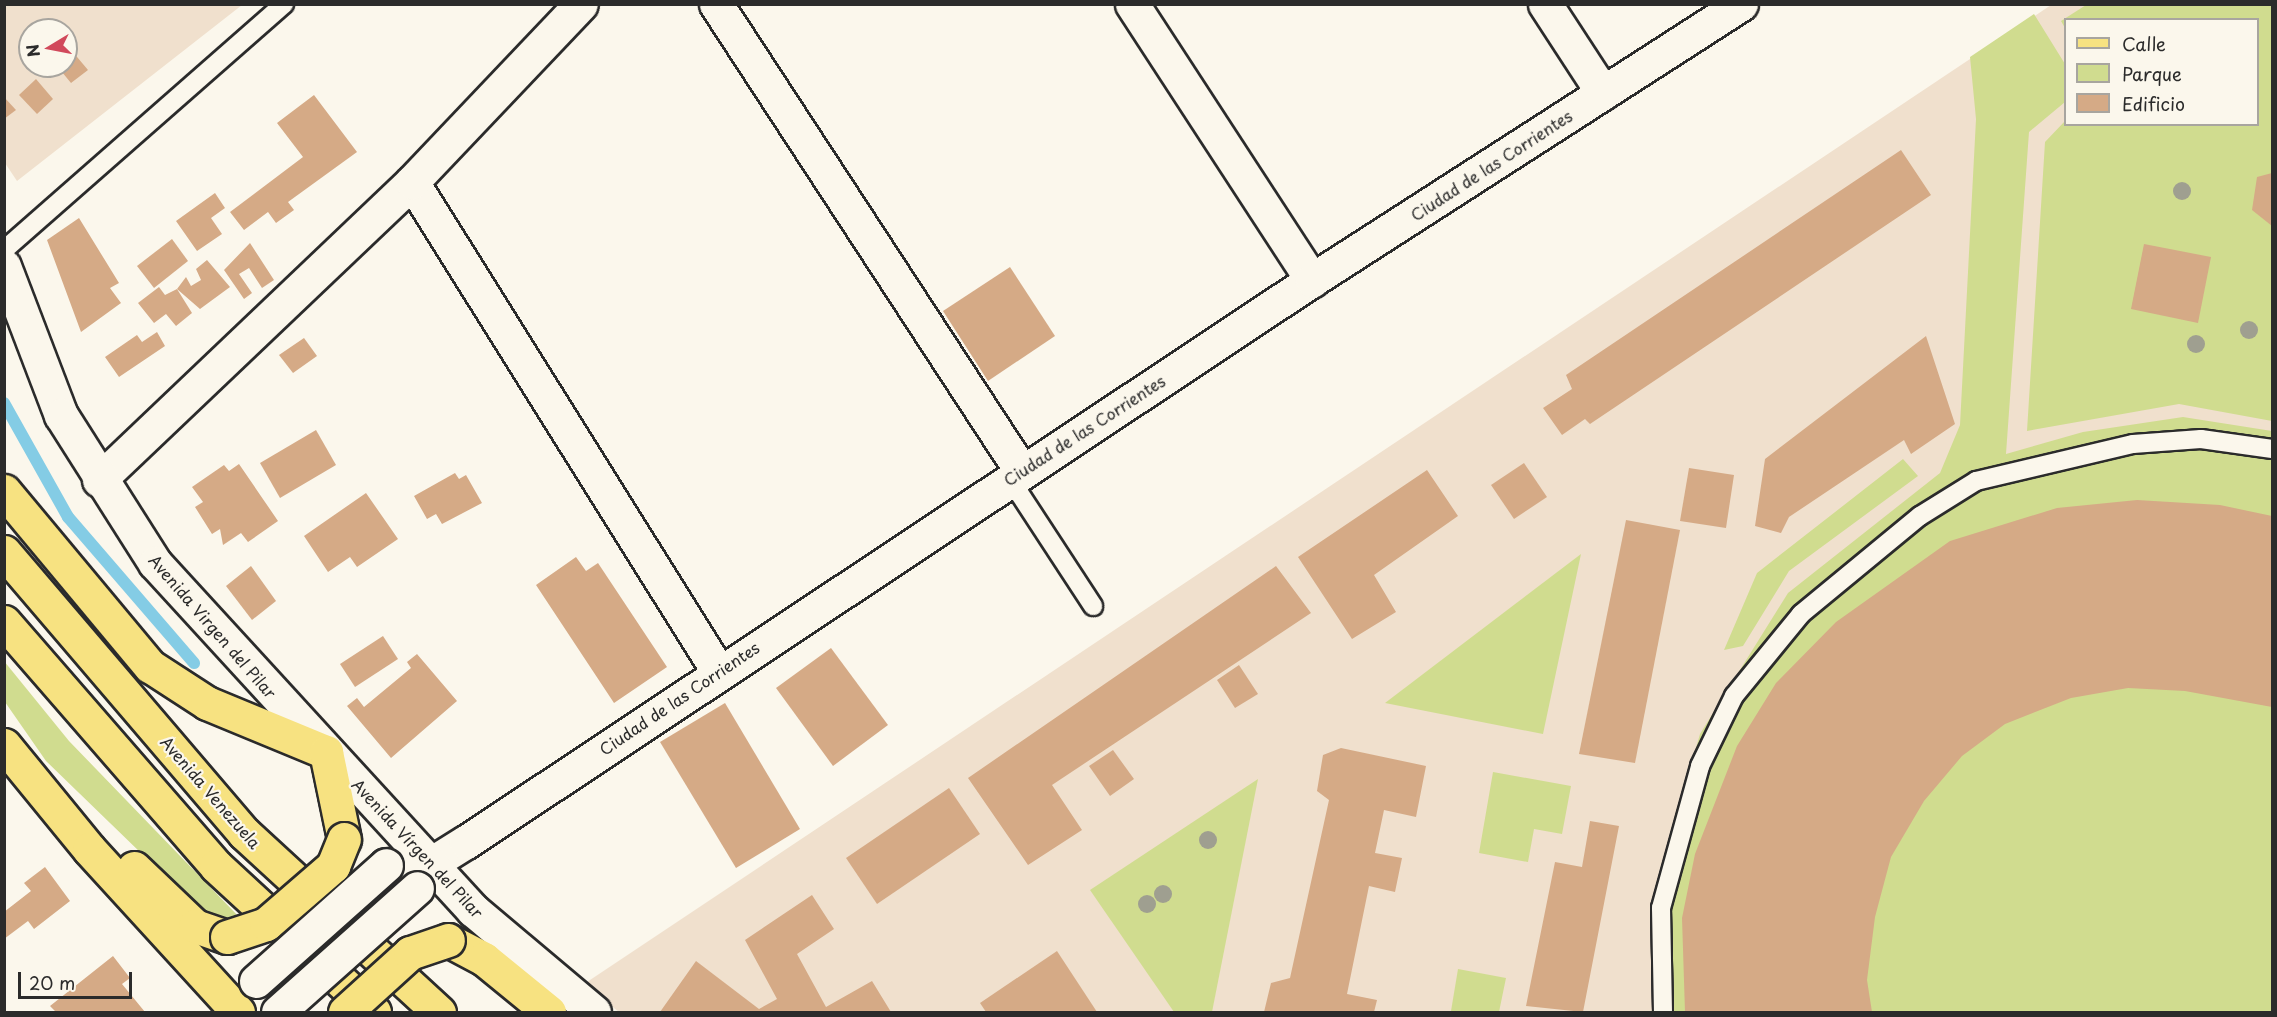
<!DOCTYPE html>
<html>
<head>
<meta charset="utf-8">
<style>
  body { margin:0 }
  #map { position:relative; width:2277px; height:1017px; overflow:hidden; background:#fbf7ec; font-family:"Playpen Sans",sans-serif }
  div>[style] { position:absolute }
  .built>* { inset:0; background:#f0e0cd }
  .green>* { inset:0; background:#d0dc8f }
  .stream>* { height:12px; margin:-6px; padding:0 6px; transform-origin:6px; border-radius:6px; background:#84cce5 }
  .building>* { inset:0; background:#d5aa86 }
  .roads { filter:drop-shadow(2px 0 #2b2b2b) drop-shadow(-2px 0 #2b2b2b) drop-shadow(0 2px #2b2b2b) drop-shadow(0 -2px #2b2b2b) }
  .service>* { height:18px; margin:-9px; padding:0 9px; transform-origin:9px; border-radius:9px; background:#fbf7ec }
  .minor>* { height:33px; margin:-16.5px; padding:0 16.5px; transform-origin:16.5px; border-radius:16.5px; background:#fbf7ec }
  .tertiary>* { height:33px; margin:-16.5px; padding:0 16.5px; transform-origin:16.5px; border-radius:16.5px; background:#fbf7ec }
  .secondary>* { height:33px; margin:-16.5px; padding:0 16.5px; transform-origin:16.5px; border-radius:16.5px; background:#fbf7ec }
  .primary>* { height:33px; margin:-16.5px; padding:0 16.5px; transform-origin:16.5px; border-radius:16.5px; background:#f7e281 }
  .bridges { filter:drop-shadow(2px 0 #2b2b2b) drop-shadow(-2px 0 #2b2b2b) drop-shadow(0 2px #2b2b2b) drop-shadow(0 -2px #2b2b2b) }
  .tertiary-bridge>* { height:33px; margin:-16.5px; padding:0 16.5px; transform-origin:16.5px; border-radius:16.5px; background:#fbf7ec }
  .primary-bridge>* { height:33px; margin:-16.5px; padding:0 16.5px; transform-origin:16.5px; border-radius:16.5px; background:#f7e281 }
  .trees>* { width:18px; height:18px; margin:-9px; border-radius:50%; background:#9f9f90 }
  span { translate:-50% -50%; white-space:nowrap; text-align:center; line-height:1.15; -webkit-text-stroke:4.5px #fbf7ec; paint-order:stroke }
  .street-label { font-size:16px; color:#2b2b2b }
  .frame { position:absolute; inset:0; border:6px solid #2b2b2b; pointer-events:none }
  .legend { position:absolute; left:2064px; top:18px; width:195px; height:108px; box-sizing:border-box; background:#fbf7ec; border:2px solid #a8a59f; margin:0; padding:8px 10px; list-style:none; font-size:18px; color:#2b2b2b }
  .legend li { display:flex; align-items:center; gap:12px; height:30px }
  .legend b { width:30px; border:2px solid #a8a59f }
  .north { position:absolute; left:18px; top:18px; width:60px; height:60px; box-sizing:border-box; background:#fbf7ec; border:2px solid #a8a59f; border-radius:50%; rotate:260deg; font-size:16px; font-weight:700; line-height:24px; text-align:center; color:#2b2b2b }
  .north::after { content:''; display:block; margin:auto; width:21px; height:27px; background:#d1495b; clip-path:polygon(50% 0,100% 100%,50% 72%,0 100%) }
  .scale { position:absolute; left:18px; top:972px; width:114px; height:27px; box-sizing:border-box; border:3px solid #2b2b2b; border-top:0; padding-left:8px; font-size:18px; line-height:21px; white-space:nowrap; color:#2b2b2b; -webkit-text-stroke:4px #fbf7ec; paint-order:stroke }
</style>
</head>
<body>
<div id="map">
  <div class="built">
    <i style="clip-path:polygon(evenodd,4px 5px,242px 5px,17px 181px,5px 163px,4px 5px,30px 30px,66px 30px,66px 66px,30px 66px,30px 30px)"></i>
    <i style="clip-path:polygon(evenodd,2051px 5px,2272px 5px,2272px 1012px,619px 1012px,584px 984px,2051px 5px,2066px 20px,2258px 20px,2258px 124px,2066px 124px,2066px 20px)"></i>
  </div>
  <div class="green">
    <i style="clip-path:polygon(2086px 5px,2272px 5px,2272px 421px,2179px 404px,2027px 431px,2045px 142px,2065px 121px,2258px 124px,2258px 20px,2066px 20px,2065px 28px,2061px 21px)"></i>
    <i style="clip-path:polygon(2034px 14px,2065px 64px,2065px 102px,2029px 132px,2006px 454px,2083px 432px,2183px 417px,2272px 431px,2272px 1012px,1654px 1012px,1652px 901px,1700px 734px,1788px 593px,1940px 473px,1960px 425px,1976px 119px,1970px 57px)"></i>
    <i style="clip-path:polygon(1903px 459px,1918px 476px,1789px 571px,1743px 646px,1724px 650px,1757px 573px)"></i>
    <i style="clip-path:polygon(1581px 554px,1543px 734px,1385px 703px)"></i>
    <i style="clip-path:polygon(4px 661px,69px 741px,241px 919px,206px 916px,46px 761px,5px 702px)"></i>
    <i style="clip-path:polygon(1493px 772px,1571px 786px,1562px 834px,1534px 829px,1528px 862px,1479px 853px)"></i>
    <i style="clip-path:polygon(1258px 779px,1212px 1012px,1174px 1012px,1090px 890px)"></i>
    <i style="clip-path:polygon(1458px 969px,1506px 978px,1499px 1012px,1451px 1011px)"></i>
  </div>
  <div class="stream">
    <i style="left:4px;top:403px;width:131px;rotate:60.7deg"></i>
    <i style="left:68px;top:517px;width:193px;rotate:49.2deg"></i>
  </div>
  <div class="building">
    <i style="clip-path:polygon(72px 51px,88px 70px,71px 83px,57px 66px,66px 66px)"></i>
    <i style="clip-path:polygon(36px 79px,53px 99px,37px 114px,19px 95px)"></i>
    <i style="clip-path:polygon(314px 95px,357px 152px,288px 202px,294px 210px,276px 223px,268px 212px,244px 230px,230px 212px,303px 157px,277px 123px)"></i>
    <i style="clip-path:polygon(4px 97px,16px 110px,4px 119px)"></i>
    <i style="clip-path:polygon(1901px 150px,1931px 195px,1590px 424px,1585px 419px,1562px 435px,1543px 408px,1572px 389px,1566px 375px)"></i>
    <i style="clip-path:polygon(2272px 173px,2272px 226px,2252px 210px,2257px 177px)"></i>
    <i style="clip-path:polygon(215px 193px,225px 208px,211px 218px,222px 234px,197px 251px,176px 221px)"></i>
    <i style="clip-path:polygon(79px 218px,119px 283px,110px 288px,121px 303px,81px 332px,47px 240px)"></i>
    <i style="clip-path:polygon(172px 239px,188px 261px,154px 288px,137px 266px)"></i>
    <i style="clip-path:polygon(250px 243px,274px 280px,262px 288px,249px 268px,239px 274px,252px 293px,244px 299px,224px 270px)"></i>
    <i style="clip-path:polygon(2144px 244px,2211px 257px,2198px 323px,2131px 309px)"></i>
    <i style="clip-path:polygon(207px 260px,230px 287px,200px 309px,177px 289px,186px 277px,191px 286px,201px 280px,196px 269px)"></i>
    <i style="clip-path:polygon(1010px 267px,1055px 336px,988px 381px,943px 311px)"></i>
    <i style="clip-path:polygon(159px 287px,165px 295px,177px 289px,192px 313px,176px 326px,166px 314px,154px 323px,138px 303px)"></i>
    <i style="clip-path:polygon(157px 332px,165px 346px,119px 377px,105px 357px,137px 335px,142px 342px)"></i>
    <i style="clip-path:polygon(1926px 336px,1955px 424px,1911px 454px,1904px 440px,1789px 517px,1781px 533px,1755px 526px,1765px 459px)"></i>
    <i style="clip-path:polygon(304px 338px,317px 356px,293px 373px,279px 355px)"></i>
    <i style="clip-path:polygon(316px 430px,336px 465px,280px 498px,260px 463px)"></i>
    <i style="clip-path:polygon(1524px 463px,1547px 497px,1514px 519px,1491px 485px)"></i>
    <i style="clip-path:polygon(239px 464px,278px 521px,248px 542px,241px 533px,223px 545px,220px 529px,212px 534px,195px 507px,203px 502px,192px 487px,224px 465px,229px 471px)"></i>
    <i style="clip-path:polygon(1689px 468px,1734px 475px,1726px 528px,1680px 521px)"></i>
    <i style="clip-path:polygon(1427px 470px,1458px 516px,1374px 575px,1396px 612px,1352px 639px,1298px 557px)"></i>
    <i style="clip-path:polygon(455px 473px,459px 479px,466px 475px,482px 503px,442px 524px,436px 514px,427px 519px,414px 496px)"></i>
    <i style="clip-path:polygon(366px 493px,398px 539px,357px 567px,350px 557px,328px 572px,304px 536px)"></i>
    <i style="clip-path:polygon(2137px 500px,2220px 505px,2272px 516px,2272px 707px,2185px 691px,2128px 688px,2071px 698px,2005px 724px,1962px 756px,1924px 801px,1891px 857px,1875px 917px,1867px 980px,1872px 1012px,1685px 1012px,1682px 918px,1695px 854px,1737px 746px,1776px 683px,1836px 622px,1950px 541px,2057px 508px)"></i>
    <i style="clip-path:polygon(1626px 520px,1680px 530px,1635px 763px,1579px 754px)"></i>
    <i style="clip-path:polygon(576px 557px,586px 571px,598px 563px,667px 667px,614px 703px,536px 585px)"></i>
    <i style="clip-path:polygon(251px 566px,276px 601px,252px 620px,226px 586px)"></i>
    <i style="clip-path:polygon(1276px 566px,1311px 613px,1052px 785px,1082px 830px,1028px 865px,968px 778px)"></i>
    <i style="clip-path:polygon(383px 636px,398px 659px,355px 687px,340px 664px)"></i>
    <i style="clip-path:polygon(831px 648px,888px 725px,833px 766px,776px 688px)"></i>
    <i style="clip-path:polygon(417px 654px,457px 701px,391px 758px,347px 706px,357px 698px,364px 707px,411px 668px,407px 662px)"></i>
    <i style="clip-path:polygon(1239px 665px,1258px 694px,1235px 708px,1217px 680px)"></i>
    <i style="clip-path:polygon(725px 703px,800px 829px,736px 868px,660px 742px)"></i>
    <i style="clip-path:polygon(1341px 748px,1426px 766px,1416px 817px,1384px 810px,1375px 853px,1402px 858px,1395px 892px,1369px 886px,1347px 994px,1377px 1000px,1374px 1012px,1264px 1012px,1271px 983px,1290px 978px,1329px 800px,1317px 791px,1323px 755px)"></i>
    <i style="clip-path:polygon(1113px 750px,1134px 779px,1110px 796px,1089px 766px)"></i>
    <i style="clip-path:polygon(949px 788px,980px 834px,877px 904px,846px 858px)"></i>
    <i style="clip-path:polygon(1590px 821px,1619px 826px,1583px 1012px,1526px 1006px,1555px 862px,1582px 867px)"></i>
    <i style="clip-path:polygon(45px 867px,70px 901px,34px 929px,28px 921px,4px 939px,4px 912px,31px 891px,24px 883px)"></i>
    <i style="clip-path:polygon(812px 895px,834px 929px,797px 954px,826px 1007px,872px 981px,891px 1012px,660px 1012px,696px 961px,759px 1009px,777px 999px,745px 940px)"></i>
    <i style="clip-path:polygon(1057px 951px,1097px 1012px,986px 1012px,980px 1003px)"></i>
    <i style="clip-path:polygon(113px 956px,130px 978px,122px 984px,145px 1012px,56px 1012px,50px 1006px)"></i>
  </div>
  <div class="roads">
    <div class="service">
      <i style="left:4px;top:250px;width:373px;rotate:-41.3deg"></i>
      <i style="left:1010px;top:479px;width:152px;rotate:56.8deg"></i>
      <i style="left:1663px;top:1012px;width:104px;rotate:-91.1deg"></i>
      <i style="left:1661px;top:908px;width:147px;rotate:-74.6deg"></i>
      <i style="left:1700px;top:766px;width:78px;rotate:-64.1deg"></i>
      <i style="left:1734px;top:696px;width:106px;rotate:-50.7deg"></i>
      <i style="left:1801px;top:614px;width:154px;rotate:-39.5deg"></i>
      <i style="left:1920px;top:516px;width:66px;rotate:-32deg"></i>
      <i style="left:1976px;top:481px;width:161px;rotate:-13.3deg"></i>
      <i style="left:2133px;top:444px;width:68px;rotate:-4.2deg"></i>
      <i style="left:2201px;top:439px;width:72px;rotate:8deg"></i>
    </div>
    <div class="minor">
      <i style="left:716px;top:4px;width:559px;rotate:56.82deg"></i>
      <i style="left:1132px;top:4px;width:330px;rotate:56.9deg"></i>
      <i style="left:1545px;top:4px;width:106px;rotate:56.9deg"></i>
      <i style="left:412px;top:182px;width:577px;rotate:57.96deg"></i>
      <i style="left:99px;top:480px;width:432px;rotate:-43.6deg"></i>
      <i style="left:412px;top:182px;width:245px;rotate:-46.5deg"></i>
    </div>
    <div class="tertiary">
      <i style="left:386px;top:865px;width:46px;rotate:-2.5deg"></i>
      <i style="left:432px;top:863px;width:40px;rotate:-32deg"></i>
      <i style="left:466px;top:842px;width:1016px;rotate:-33.6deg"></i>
      <i style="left:1312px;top:280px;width:510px;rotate:-32.76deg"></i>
    </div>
    <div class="secondary">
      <i style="left:4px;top:266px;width:160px;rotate:69.1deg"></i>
      <i style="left:61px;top:415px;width:175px;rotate:57.6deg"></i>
      <i style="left:155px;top:563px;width:471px;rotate:47.5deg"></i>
      <i style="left:473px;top:910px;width:158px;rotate:40.1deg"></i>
    </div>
    <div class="primary">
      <i style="left:4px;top:491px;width:228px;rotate:50.2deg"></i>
      <i style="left:150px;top:666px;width:68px;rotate:33deg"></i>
      <i style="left:207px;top:703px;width:129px;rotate:22.4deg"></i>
      <i style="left:326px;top:752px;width:89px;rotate:78.3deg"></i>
      <i style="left:4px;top:552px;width:370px;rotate:49.5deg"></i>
      <i style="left:244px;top:833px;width:265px;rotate:42.6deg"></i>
      <i style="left:4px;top:622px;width:323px;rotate:49deg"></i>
      <i style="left:216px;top:866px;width:215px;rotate:42.7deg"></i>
      <i style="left:4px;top:745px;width:134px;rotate:50.7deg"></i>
      <i style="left:89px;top:849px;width:221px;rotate:47.6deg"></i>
      <i style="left:134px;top:868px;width:84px;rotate:43.6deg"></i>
      <i style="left:195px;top:926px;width:34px;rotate:19deg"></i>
      <i style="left:448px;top:940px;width:41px;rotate:27.8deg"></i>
      <i style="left:484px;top:959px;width:84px;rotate:39.2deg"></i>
    </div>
  </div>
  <div class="bridges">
    <div class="tertiary-bridge">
      <i style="left:256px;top:981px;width:174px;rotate:-41.7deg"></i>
      <i style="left:278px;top:1012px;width:186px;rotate:-41.7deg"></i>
    </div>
    <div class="primary-bridge">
      <i style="left:227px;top:937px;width:41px;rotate:-18.4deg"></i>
      <i style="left:266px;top:924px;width:89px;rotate:-40.9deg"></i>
      <i style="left:333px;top:866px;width:29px;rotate:-68deg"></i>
      <i style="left:345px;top:1012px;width:88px;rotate:-42.2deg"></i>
      <i style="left:410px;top:953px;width:40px;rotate:-18.9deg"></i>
    </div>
  </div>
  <div class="trees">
    <i style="left:2182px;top:191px"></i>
    <i style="left:2249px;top:330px"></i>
    <i style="left:2196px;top:344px"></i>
    <i style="left:1208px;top:840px"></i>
    <i style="left:1163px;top:894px"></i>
    <i style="left:1147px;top:904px"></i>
  </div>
  <div class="street-label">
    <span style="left:1491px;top:165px;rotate:-33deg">Ciudad de las Corrientes</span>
    <span style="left:1084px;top:430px;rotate:-33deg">Ciudad de las Corrientes</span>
    <span style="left:213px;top:626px;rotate:49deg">Avenida Virgen del Pilar</span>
    <span style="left:679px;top:698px;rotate:-34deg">Ciudad de las Corrientes</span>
    <span style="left:211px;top:792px;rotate:49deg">Avenida Venezuela</span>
    <span style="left:418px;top:848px;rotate:47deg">Avenida Vírgen del Pilar</span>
  </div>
  <div class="frame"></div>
  <ul class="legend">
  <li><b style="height:8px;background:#f7e281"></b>Calle</li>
  <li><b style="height:16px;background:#d0dc8f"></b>Parque</li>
  <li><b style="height:16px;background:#d5aa86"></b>Edificio</li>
  </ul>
  <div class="north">N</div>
  <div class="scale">20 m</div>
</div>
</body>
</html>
